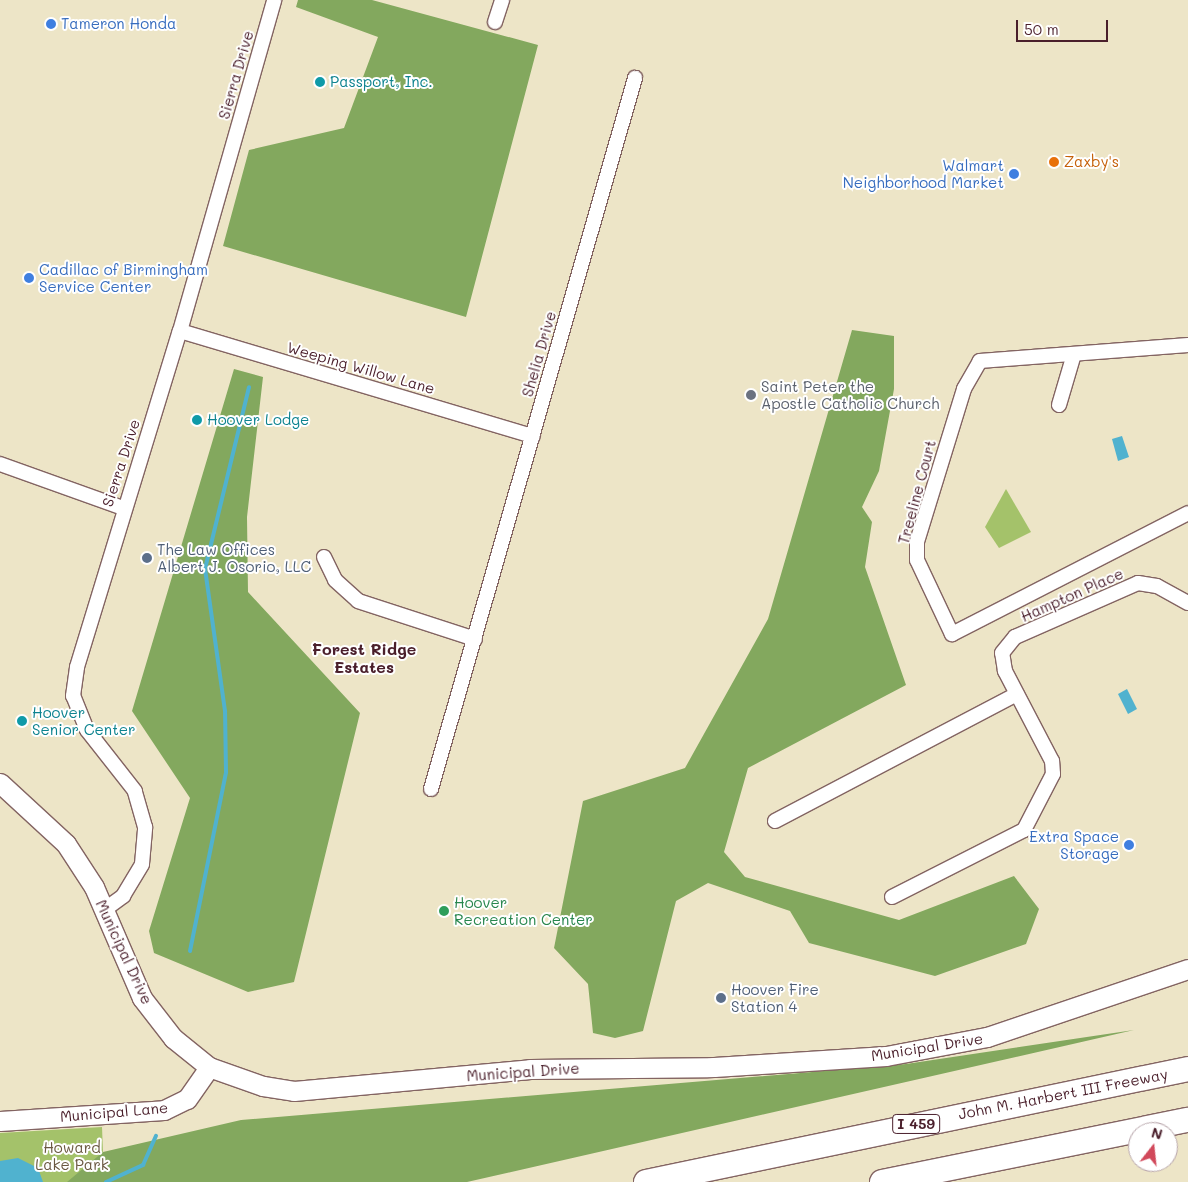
<!DOCTYPE html>
<html>
<head>
<meta charset="utf-8">
<style>
  body { margin:0 }
  #map { position:relative; width:1188px; height:1182px; overflow:hidden; background:#ede5c7; font-family:Mali,sans-serif }
  div>[style] { position:absolute }
  .green>* { inset:0; background:#a4c26a }
  .forest>* { inset:0; background:#83a85e }
  .water>* { inset:0; background:#50b2cf }
  .stream>* { height:4px; margin:-2px; padding:0 2px; transform-origin:2px; border-radius:2px; background:#50b2cf }
  .roads { filter:drop-shadow(1px 0 #836462) drop-shadow(-1px 0 #836462) drop-shadow(0 1px #836462) drop-shadow(0 -1px #836462) }
  .street>* { height:14px; margin:-7px; padding:0 7px; transform-origin:7px; border-radius:7px; background:#fff }
  .secondary>* { height:19px; margin:-9.5px; padding:0 9.5px; transform-origin:9.5px; border-radius:9.5px; background:#fff }
  .highway>* { height:24px; margin:-12px; padding:0 12px; transform-origin:12px; border-radius:12px; background:#fff }
  .dots>* { width:14px; height:14px; translate:-50% -50%; box-sizing:border-box; border:2px solid #fff; border-radius:50% }
  span { translate:-50% -50%; white-space:nowrap; text-align:center; line-height:1.15; -webkit-text-stroke:4px #fff; paint-order:stroke }
  .shield-label span { padding:1px 4px; background:#fff; border:1px solid; border-radius:4px; -webkit-text-stroke-width:0 }
  .shield-label { font-size:14px; color:#4a1f2b; font-weight:700 }
  .shop-label { font-size:15px; color:#366cbe }
  .left { translate:0 -50%; text-align:left }
  .right { translate:-100% -50%; text-align:right }
  .street-label { font-size:15px; color:#4a1f2b }
  .culture-label { font-size:15px; color:#0d838f }
  .food-label { font-size:15px; color:#c56008 }
  .worship-label { font-size:15px; color:#5b616d }
  .service-label { font-size:15px; color:#4e5e75 }
  .leisure-label { font-size:15px; color:#27864d }
  .park-label { font-size:15px; color:#6a5841 }
  .neighbourhood-label { font-size:16px; color:#4a1f2b; font-weight:700 }
  .north { position:absolute; left:1128px; top:1122px; width:50px; height:50px; box-sizing:border-box; background:#fff; border:1px solid #b7a5aa; border-radius:50%; rotate:16deg; font-size:14px; font-weight:700; line-height:20px; text-align:center; color:#4a1f2b }
  .north::after { content:''; display:block; margin:auto; width:18px; height:22px; background:#d1495b; clip-path:polygon(50% 0,100% 100%,50% 72%,0 100%) }
  .scale { position:absolute; left:1016px; top:20px; width:92px; height:22px; box-sizing:border-box; border:2px solid #4a1f2b; border-top:0; padding-left:6px; font-size:15px; line-height:18px; white-space:nowrap; color:#4a1f2b; -webkit-text-stroke:4px #fff; paint-order:stroke }
</style>
</head>
<body>
<div id="map">
  <div class="green">
    <i style="clip-path:polygon(1006px 489px,1031px 532px,999px 548px,985px 527px)"></i>
    <i style="clip-path:polygon(102px 1127px,103px 1152px,91px 1182px,0 1182px,0 1133px)"></i>
  </div>
  <div class="forest">
    <i style="clip-path:polygon(298px 0,372px 0,538px 45px,466px 317px,223px 246px,249px 150px,344px 128px,378px 37px,296px 7px)"></i>
    <i style="clip-path:polygon(852px 330px,894px 336px,894px 389px,879px 471px,862px 507px,872px 522px,865px 567px,906px 685px,748px 768px,724px 852px,745px 877px,899px 920px,1014px 876px,1039px 909px,1026px 944px,935px 976px,809px 943px,790px 911px,708px 883px,676px 901px,643px 1031px,615px 1038px,593px 1033px,588px 984px,554px 948px,583px 801px,685px 768px,768px 619px)"></i>
    <i style="clip-path:polygon(234px 369px,263px 377px,247px 517px,248px 592px,360px 713px,294px 982px,248px 992px,154px 953px,149px 931px,190px 798px,132px 711px)"></i>
    <i style="clip-path:polygon(1134px 1030px,467px 1182px,67px 1182px,103px 1152px,241px 1120px,906px 1064px)"></i>
  </div>
  <div class="water">
    <i style="clip-path:polygon(1122px 436px,1129px 457px,1118px 461px,1112px 439px)"></i>
    <i style="clip-path:polygon(1127px 689px,1137px 709px,1128px 714px,1118px 694px)"></i>
    <i style="clip-path:polygon(18px 1158px,38px 1168px,43px 1182px,0 1182px,0 1161px)"></i>
  </div>
  <div class="stream">
    <i style="left:190px;top:951px;width:183px;rotate:-78.6deg"></i>
    <i style="left:226px;top:772px;width:61px;rotate:-90.9deg"></i>
    <i style="left:225px;top:711px;width:143px;rotate:-98deg"></i>
    <i style="left:205px;top:569px;width:187px;rotate:-76.4deg"></i>
    <i style="left:106px;top:1182px;width:41px;rotate:-24.7deg"></i>
    <i style="left:143px;top:1165px;width:32px;rotate:-66deg"></i>
  </div>
  <div class="roads">
    <div class="street">
      <i style="left:495px;top:22px;width:23px;rotate:-72deg"></i>
      <i style="left:180px;top:331px;width:368px;rotate:16.6deg"></i>
      <i style="left:1188px;top:345px;width:209px;rotate:175.6deg"></i>
      <i style="left:980px;top:361px;width:32px;rotate:120deg"></i>
      <i style="left:964px;top:389px;width:160px;rotate:107.1deg"></i>
      <i style="left:917px;top:542px;width:18px;rotate:90deg"></i>
      <i style="left:917px;top:560px;width:82px;rotate:64.7deg"></i>
      <i style="left:952px;top:634px;width:265px;rotate:-27.1deg"></i>
      <i style="left:1059px;top:405px;width:53px;rotate:-73.6deg"></i>
      <i style="left:0;top:464px;width:131px;rotate:19.7deg"></i>
      <i style="left:324px;top:557px;width:25px;rotate:64deg"></i>
      <i style="left:335px;top:580px;width:31px;rotate:42deg"></i>
      <i style="left:358px;top:601px;width:123px;rotate:18deg"></i>
      <i style="left:431px;top:789px;width:740px;rotate:-73.99deg"></i>
      <i style="left:775px;top:821px;width:273px;rotate:-27.7deg"></i>
      <i style="left:892px;top:897px;width:148px;rotate:-26.9deg"></i>
      <i style="left:1024px;top:830px;width:63px;rotate:-62.6deg"></i>
      <i style="left:1053px;top:774px;width:13px;rotate:-94deg"></i>
      <i style="left:1052px;top:761px;width:102px;rotate:-117.6deg"></i>
      <i style="left:1005px;top:671px;width:18px;rotate:-99deg"></i>
      <i style="left:1002px;top:653px;width:21px;rotate:-51deg"></i>
      <i style="left:1015px;top:637px;width:134px;rotate:-23.7deg"></i>
      <i style="left:1138px;top:583px;width:19px;rotate:9deg"></i>
      <i style="left:1157px;top:586px;width:35px;rotate:29deg"></i>
      <i style="left:104px;top:910px;width:24px;rotate:-36deg"></i>
      <i style="left:123px;top:896px;width:37px;rotate:-59deg"></i>
      <i style="left:142px;top:864px;width:37px;rotate:-85deg"></i>
      <i style="left:145px;top:827px;width:37px;rotate:-106deg"></i>
      <i style="left:135px;top:791px;width:78px;rotate:-128.2deg"></i>
      <i style="left:87px;top:730px;width:37px;rotate:-112deg"></i>
      <i style="left:73px;top:696px;width:29px;rotate:-82deg"></i>
      <i style="left:77px;top:667px;width:351px;rotate:-73deg"></i>
      <i style="left:180px;top:331px;width:344px;rotate:-74.1deg"></i>
    </div>
    <div class="secondary">
      <i style="left:0;top:783px;width:90px;rotate:42.7deg"></i>
      <i style="left:66px;top:844px;width:51px;rotate:56.9deg"></i>
      <i style="left:94px;top:887px;width:121px;rotate:66.6deg"></i>
      <i style="left:142px;top:998px;width:51px;rotate:52.2deg"></i>
      <i style="left:173px;top:1038px;width:46px;rotate:38.9deg"></i>
      <i style="left:209px;top:1067px;width:57px;rotate:19.4deg"></i>
      <i style="left:263px;top:1086px;width:31px;rotate:9deg"></i>
      <i style="left:294px;top:1091px;width:237px;rotate:-5.3deg"></i>
      <i style="left:530px;top:1069px;width:184px;rotate:-0.6deg"></i>
      <i style="left:714px;top:1067px;width:172px;rotate:-3.7deg"></i>
      <i style="left:886px;top:1056px;width:103px;rotate:-10.7deg"></i>
      <i style="left:987px;top:1037px;width:212px;rotate:-18.7deg"></i>
      <i style="left:0;top:1121px;width:164px;rotate:-3.8deg"></i>
      <i style="left:164px;top:1110px;width:25px;rotate:-26deg"></i>
      <i style="left:187px;top:1099px;width:39px;rotate:-55deg"></i>
    </div>
    <div class="highway">
      <i style="left:646px;top:1182px;width:554px;rotate:-11.78deg"></i>
      <i style="left:882px;top:1182px;width:312px;rotate:-11.5deg"></i>
    </div>
  </div>
  <div class="dots">
    <i style="left:51px;top:24px;background:#3f7fe0"></i>
    <i style="left:320px;top:82px;background:#0f9aa8"></i>
    <i style="left:1054px;top:162px;background:#e8710a"></i>
    <i style="left:1014px;top:174px;background:#3f7fe0"></i>
    <i style="left:29px;top:278px;background:#3f7fe0"></i>
    <i style="left:751px;top:395px;background:#6b7280"></i>
    <i style="left:197px;top:420px;background:#0f9aa8"></i>
    <i style="left:147px;top:558px;background:#5c6f8a"></i>
    <i style="left:22px;top:721px;background:#0f9aa8"></i>
    <i style="left:1129px;top:845px;background:#3f7fe0"></i>
    <i style="left:444px;top:911px;background:#2e9e5b"></i>
    <i style="left:721px;top:998px;background:#5c6f8a"></i>
  </div>
  <div class="shield-label">
    <span style="left:916px;top:1124px">I 459</span>
  </div>
  <div class="shop-label">
    <span class="left" style="left:61px;top:24px">Tameron Honda</span>
    <span class="right" style="left:1004px;top:174px">Walmart<br>Neighborhood Market</span>
    <span class="left" style="left:39px;top:278px">Cadillac of Birmingham<br>Service Center</span>
    <span class="right" style="left:1119px;top:845px">Extra Space<br>Storage</span>
  </div>
  <div class="street-label">
    <span style="left:236px;top:75px;rotate:-74deg">Sierra Drive</span>
    <span style="left:539px;top:354px;rotate:-74deg">Shelia Drive</span>
    <span style="left:361px;top:368px;rotate:16deg">Weeping Willow Lane</span>
    <span style="left:121px;top:463px;rotate:-72deg">Sierra Drive</span>
    <span style="left:917px;top:492px;rotate:-75deg">Treeline Court</span>
    <span style="left:1072px;top:595px;rotate:-24deg">Hampton Place</span>
    <span style="left:124px;top:952px;rotate:65deg">Municipal Drive</span>
    <span style="left:927px;top:1047px;rotate:-9deg">Municipal Drive</span>
    <span style="left:523px;top:1072px;rotate:-4deg">Municipal Drive</span>
    <span style="left:1063px;top:1094px;rotate:-11deg">John M. Harbert III Freeway</span>
    <span style="left:114px;top:1112px;rotate:-5deg">Municipal Lane</span>
  </div>
  <div class="culture-label">
    <span class="left" style="left:330px;top:82px">Passport, Inc.</span>
    <span class="left" style="left:207px;top:420px">Hoover Lodge</span>
    <span class="left" style="left:32px;top:721px">Hoover<br>Senior Center</span>
  </div>
  <div class="food-label">
    <span class="left" style="left:1064px;top:162px">Zaxby's</span>
  </div>
  <div class="worship-label">
    <span class="left" style="left:761px;top:395px">Saint Peter the<br>Apostle Catholic Church</span>
  </div>
  <div class="service-label">
    <span class="left" style="left:157px;top:558px">The Law Offices<br>Albert J. Osorio, LLC</span>
    <span class="left" style="left:731px;top:998px">Hoover Fire<br>Station 4</span>
  </div>
  <div class="leisure-label">
    <span class="left" style="left:454px;top:911px">Hoover<br>Recreation Center</span>
  </div>
  <div class="park-label">
    <span style="left:72px;top:1156px">Howard<br>Lake Park</span>
  </div>
  <div class="neighbourhood-label">
    <span style="left:364px;top:658px">Forest Ridge<br>Estates</span>
  </div>
  <div class="north">N</div>
  <div class="scale">50 m</div>
</div>
</body>
</html>
